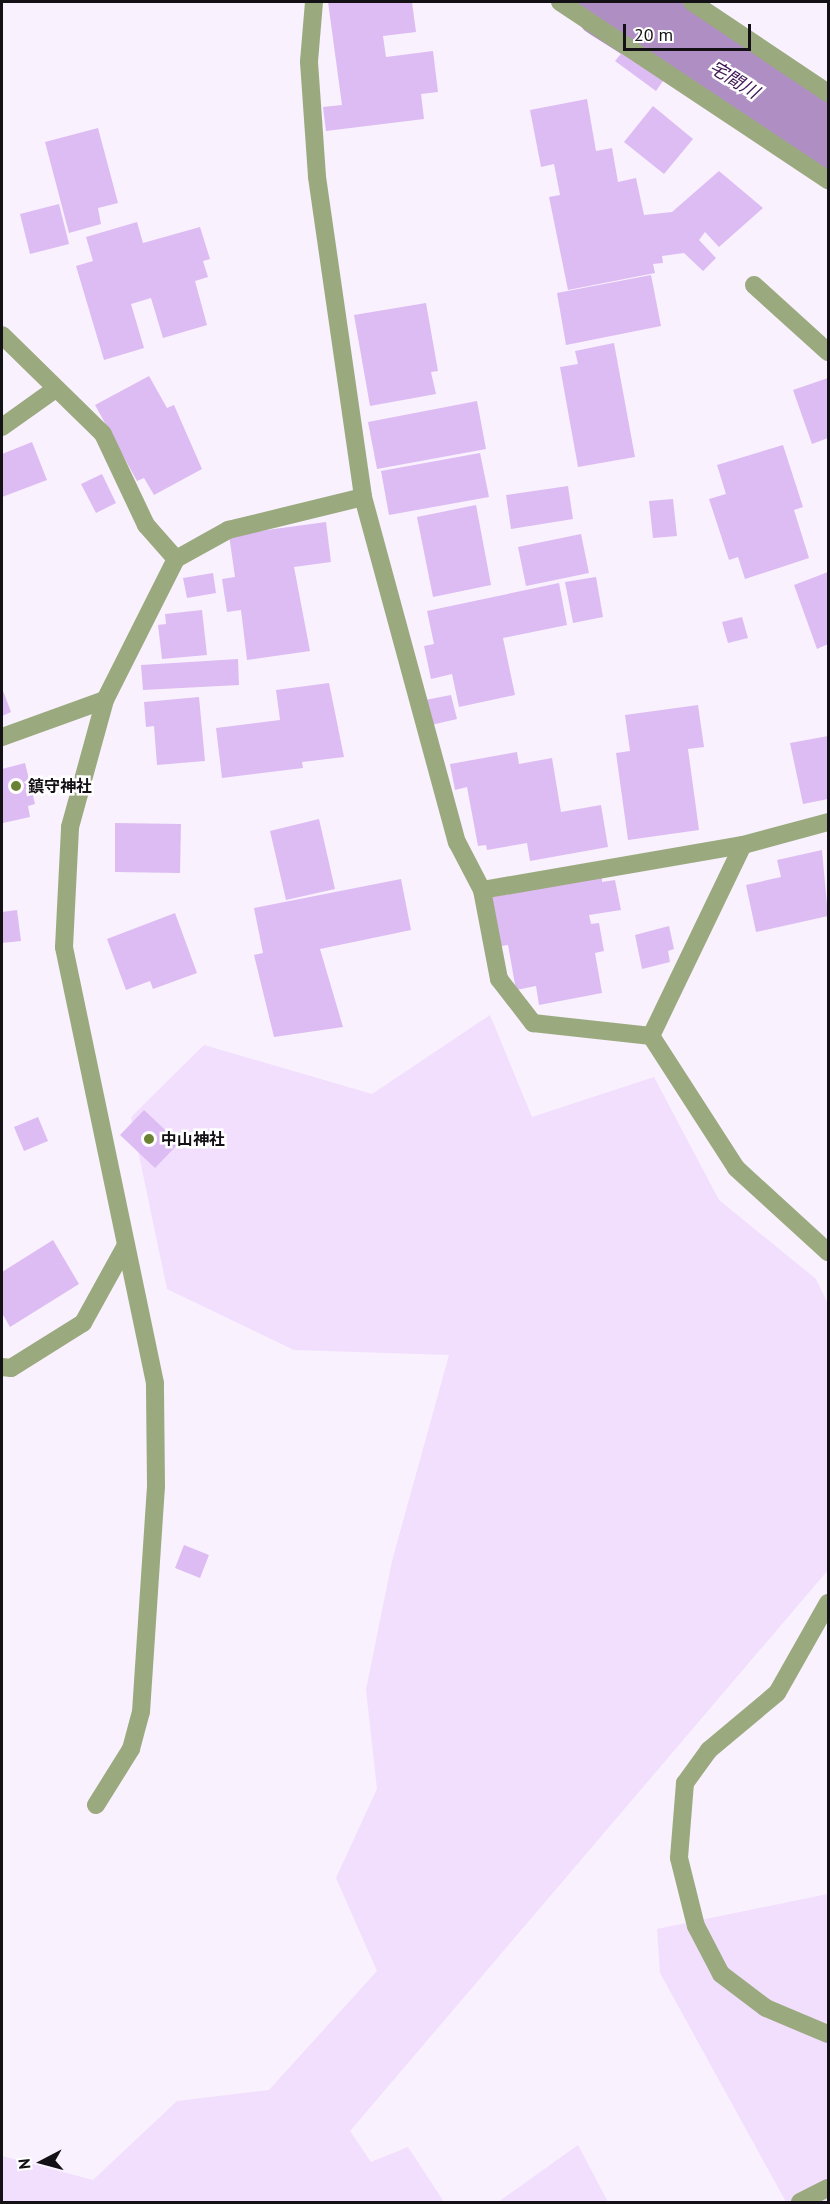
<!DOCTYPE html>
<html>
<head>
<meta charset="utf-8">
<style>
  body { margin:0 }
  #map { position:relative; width:830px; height:2204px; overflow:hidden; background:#f9f1fe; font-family:"PT Sans","Noto Sans JP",sans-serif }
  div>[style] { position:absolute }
  .green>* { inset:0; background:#f1dffd }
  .river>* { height:76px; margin:-38px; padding:0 38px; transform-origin:38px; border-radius:38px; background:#af8fc3 }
  .building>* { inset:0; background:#ddbcf3 }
  .minor>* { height:18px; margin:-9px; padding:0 9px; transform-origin:9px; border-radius:9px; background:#9baa7e }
  .dots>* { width:16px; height:16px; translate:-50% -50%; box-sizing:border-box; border:3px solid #fff; border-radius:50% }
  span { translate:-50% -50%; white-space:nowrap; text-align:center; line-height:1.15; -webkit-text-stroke:5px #fff; paint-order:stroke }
  .poi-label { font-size:16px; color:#141116; font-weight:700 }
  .left { translate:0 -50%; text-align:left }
  .water-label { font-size:18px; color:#401655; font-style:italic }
  .frame { position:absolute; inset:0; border:3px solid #141116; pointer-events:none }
  .north { position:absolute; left:12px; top:2132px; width:60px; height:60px; -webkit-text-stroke:4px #fff; paint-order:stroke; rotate:264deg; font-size:16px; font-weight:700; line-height:24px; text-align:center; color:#141116 }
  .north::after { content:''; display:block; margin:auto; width:21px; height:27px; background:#141116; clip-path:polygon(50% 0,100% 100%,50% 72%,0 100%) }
  .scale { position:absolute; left:623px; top:24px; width:128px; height:27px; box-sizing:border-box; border:3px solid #141116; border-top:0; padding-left:8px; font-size:18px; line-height:21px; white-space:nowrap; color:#141116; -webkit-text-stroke:4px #fff; paint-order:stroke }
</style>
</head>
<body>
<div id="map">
  <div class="green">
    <i style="clip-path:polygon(490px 1015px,532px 1117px,654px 1077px,719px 1200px,816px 1279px,828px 1304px,828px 1570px,350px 2131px,371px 2162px,408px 2147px,444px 2202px,2px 2202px,2px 2156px,93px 2180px,177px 2101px,269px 2090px,377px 1971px,336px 1878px,377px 1789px,366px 1690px,392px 1561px,449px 1355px,294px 1350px,167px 1289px,131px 1117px,204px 1045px,372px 1094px)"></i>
    <i style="clip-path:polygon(828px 1894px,828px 2202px,786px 2202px,660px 1973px,657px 1929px)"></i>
    <i style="clip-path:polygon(578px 2145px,608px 2202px,498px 2202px)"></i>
  </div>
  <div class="river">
    <i style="left:610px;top:2px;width:258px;rotate:32.3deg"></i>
  </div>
  <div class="building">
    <i style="clip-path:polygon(328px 2px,412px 2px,416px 32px,383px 36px,386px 57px,433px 51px,438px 92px,421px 94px,424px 119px,326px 131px,323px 107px,342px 105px)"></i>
    <i style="clip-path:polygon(625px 49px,665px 78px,656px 91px,615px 61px)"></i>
    <i style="clip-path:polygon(587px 99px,596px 151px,612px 148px,618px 182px,636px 178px,644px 215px,672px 212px,719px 171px,763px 208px,719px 247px,705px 232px,699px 240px,716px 258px,703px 271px,684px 253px,662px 256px,663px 263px,653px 264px,655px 273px,568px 290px,549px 197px,560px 195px,554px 164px,541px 167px,530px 110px)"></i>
    <i style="clip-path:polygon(653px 106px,693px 139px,664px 174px,624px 142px)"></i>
    <i style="clip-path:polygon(98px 128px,118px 203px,98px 208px,101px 224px,69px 233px,45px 142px)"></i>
    <i style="clip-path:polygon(59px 204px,69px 244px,30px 254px,20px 214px)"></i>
    <i style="clip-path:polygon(137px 222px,143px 243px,200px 227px,210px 259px,203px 261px,208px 277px,195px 281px,207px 325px,163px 338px,151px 298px,131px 304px,144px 348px,104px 360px,76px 266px,93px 261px,86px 237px)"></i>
    <i style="clip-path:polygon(651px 275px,661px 326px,566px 345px,557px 293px)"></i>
    <i style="clip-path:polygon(426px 303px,438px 371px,431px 372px,436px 394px,370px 406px,354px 315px)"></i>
    <i style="clip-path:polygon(614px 343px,635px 457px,578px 467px,560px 367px,578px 364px,575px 351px)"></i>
    <i style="clip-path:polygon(149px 376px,167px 408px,174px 405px,202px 469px,154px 495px,144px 478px,137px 481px,95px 405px)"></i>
    <i style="clip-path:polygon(828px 378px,828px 438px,812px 444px,793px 390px)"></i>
    <i style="clip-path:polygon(477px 401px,486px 449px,377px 469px,368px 422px)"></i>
    <i style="clip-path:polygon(32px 442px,47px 480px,2px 497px,2px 454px)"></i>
    <i style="clip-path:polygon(783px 445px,803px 507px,794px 510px,809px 558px,745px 579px,738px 557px,729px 560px,709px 499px,726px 494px,717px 465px)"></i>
    <i style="clip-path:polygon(480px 453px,489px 497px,389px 515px,381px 471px)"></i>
    <i style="clip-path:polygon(102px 474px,116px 503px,96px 513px,81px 484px)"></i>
    <i style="clip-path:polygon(568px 486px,573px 519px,511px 529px,506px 495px)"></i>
    <i style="clip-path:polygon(673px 499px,677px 536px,653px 538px,649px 501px)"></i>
    <i style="clip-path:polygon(476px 505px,491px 585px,433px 597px,417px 517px)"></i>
    <i style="clip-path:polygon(326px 522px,331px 562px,294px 567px,310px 651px,247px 660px,241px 610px,227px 612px,222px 579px,235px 577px,229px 535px)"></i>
    <i style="clip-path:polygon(581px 534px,589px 573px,526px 586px,518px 547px)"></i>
    <i style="clip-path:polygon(828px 572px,828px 644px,817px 649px,794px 585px)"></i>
    <i style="clip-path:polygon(213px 573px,216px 593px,187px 598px,183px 578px)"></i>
    <i style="clip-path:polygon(596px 577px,603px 617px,573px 623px,565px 582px)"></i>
    <i style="clip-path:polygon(559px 583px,567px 625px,503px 638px,515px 695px,459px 707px,452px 674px,431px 679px,424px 646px,434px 644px,427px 611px)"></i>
    <i style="clip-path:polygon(202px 610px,207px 655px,162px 659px,158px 625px,166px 624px,165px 614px)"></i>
    <i style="clip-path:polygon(742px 617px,748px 638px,728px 643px,722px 622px)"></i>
    <i style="clip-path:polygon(238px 659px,239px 685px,143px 690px,141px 665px)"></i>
    <i style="clip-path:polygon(329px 683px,344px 757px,302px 762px,303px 768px,222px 778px,216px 728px,280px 720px,276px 690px)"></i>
    <i style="clip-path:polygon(2px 688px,11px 712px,2px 716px)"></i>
    <i style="clip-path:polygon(451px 695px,457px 719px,431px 725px,425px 700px)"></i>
    <i style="clip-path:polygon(199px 697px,205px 761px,157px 765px,154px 726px,146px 727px,144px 702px)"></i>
    <i style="clip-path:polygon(698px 705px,704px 747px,688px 749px,699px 830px,628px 840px,616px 753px,630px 751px,625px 715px)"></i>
    <i style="clip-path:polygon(828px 736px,828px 799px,803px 804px,790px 743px)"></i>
    <i style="clip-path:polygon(517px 752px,519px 764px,552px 758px,561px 812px,601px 805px,608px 847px,530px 861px,527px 843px,487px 850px,486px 845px,478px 846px,467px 787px,455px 790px,450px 764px)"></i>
    <i style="clip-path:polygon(25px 763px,35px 804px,28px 806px,30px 817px,3px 823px,2px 769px)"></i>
    <i style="clip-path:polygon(319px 819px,335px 889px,286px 900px,270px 831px)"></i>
    <i style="clip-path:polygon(115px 823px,181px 824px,180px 873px,115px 872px)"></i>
    <i style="clip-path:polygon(822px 850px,828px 916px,756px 932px,746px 885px,781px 877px,777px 860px)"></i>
    <i style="clip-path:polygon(602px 877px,602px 882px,615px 880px,621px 910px,589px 915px,591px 924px,599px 923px,604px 951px,595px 953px,602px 993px,539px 1005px,536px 986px,516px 990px,508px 945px,495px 947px,487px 898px)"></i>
    <i style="clip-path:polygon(401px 879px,411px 930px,320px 949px,343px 1027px,274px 1037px,254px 955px,263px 953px,254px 908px)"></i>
    <i style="clip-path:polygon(17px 910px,21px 941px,2px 943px,2px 912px)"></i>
    <i style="clip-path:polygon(175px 913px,197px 973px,153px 989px,150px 981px,126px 990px,107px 939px)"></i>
    <i style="clip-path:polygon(669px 926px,674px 949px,668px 951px,670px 962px,642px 969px,635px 935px)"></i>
    <i style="clip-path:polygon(144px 1110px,179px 1143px,155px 1168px,120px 1135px)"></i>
    <i style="clip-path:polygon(38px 1117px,48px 1141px,24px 1151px,14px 1127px)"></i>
    <i style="clip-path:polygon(53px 1240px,79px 1284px,10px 1327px,2px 1313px,2px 1272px)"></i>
    <i style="clip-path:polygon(184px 1545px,209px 1555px,200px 1578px,175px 1568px)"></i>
  </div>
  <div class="minor">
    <i style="left:314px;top:2px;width:60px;rotate:94.8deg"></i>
    <i style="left:309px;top:62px;width:115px;rotate:86deg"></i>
    <i style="left:317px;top:177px;width:323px;rotate:81.8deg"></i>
    <i style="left:363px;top:497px;width:358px;rotate:74.8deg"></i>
    <i style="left:457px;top:842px;width:54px;rotate:62.5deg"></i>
    <i style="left:482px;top:890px;width:91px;rotate:79.2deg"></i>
    <i style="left:499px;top:979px;width:56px;rotate:52.3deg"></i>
    <i style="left:533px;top:1023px;width:119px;rotate:6.3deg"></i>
    <i style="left:560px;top:2px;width:322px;rotate:33.6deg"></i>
    <i style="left:692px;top:2px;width:164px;rotate:33.8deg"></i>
    <i style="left:754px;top:285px;width:100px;rotate:42.2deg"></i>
    <i style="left:2px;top:335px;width:141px;rotate:44.4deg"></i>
    <i style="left:103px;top:434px;width:101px;rotate:64.7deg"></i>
    <i style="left:146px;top:525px;width:45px;rotate:48.6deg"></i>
    <i style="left:2px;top:427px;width:64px;rotate:-35.4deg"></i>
    <i style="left:2px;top:737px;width:109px;rotate:-19.8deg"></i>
    <i style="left:482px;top:890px;width:265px;rotate:-9.8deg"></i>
    <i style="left:743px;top:845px;width:88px;rotate:-15.1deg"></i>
    <i style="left:651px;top:1036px;width:157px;rotate:57.2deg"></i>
    <i style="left:736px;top:1168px;width:125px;rotate:42.4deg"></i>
    <i style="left:651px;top:1036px;width:212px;rotate:-64.3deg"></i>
    <i style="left:2px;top:1367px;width:9px;rotate:6deg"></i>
    <i style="left:11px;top:1368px;width:85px;rotate:-32deg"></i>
    <i style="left:83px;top:1323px;width:89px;rotate:-61.1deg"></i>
    <i style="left:828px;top:1603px;width:103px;rotate:119.5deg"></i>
    <i style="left:777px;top:1693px;width:89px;rotate:140deg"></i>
    <i style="left:709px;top:1750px;width:41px;rotate:126deg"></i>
    <i style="left:685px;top:1783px;width:75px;rotate:94.6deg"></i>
    <i style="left:679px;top:1858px;width:70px;rotate:76deg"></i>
    <i style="left:696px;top:1926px;width:54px;rotate:62.5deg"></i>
    <i style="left:721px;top:1974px;width:56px;rotate:37.1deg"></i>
    <i style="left:766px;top:2008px;width:67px;rotate:22.8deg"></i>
    <i style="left:96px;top:1805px;width:66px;rotate:-58deg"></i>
    <i style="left:131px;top:1749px;width:38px;rotate:-75deg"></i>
    <i style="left:141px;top:1712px;width:226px;rotate:-86.2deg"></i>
    <i style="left:156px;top:1486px;width:103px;rotate:-90.6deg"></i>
    <i style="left:155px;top:1383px;width:445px;rotate:-101.8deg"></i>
    <i style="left:64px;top:947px;width:120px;rotate:-87.1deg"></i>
    <i style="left:70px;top:827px;width:132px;rotate:-74.6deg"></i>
    <i style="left:105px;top:700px;width:158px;rotate:-63.3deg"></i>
    <i style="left:176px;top:559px;width:60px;rotate:-29.1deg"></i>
    <i style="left:228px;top:530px;width:139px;rotate:-13.7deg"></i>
    <i style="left:800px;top:2202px;width:31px;rotate:-27deg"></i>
  </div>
  <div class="dots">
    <i style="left:16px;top:786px;background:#6b8234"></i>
    <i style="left:149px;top:1139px;background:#6b8234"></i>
  </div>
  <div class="poi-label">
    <span class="left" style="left:28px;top:786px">鎮守神社</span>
    <span class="left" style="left:161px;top:1139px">中山神社</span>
  </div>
  <div class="water-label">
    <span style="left:734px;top:80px;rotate:32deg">宅間川</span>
  </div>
  <div class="frame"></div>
  <div class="north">N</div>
  <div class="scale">20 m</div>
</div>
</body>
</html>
